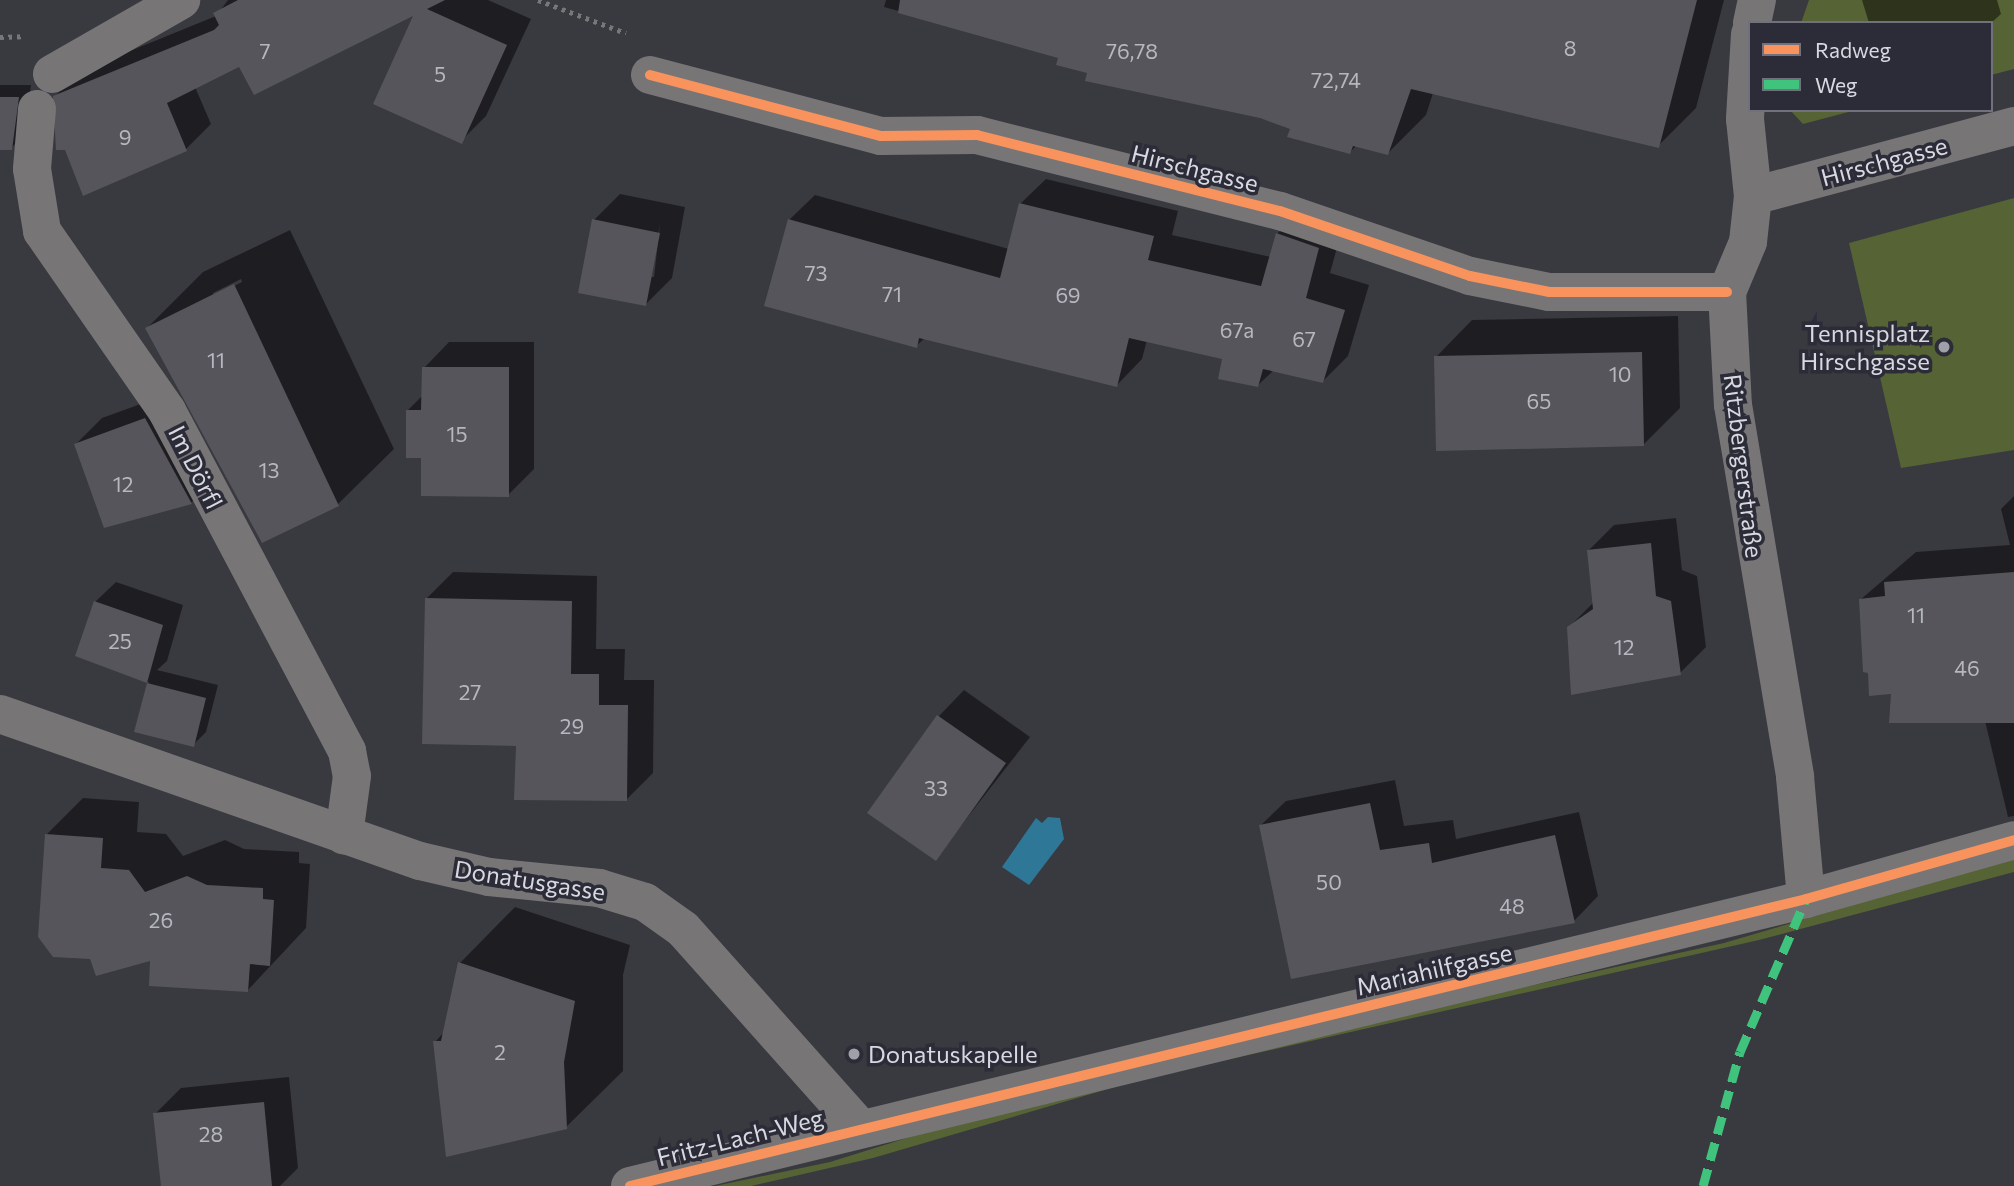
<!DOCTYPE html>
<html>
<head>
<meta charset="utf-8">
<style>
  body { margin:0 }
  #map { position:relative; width:2014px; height:1186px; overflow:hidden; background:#393940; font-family:Commissioner,sans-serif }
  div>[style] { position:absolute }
  .green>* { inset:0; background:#566334 }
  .water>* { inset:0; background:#2e7796 }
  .shadow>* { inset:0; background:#0007 }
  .building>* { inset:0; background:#55555b }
  .path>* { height:4.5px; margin-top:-2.25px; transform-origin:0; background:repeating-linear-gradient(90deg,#777678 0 3.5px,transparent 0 8.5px) }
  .minor>* { height:38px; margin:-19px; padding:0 19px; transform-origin:19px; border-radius:19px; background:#777576 }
  .quiet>* { height:9px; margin-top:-4.5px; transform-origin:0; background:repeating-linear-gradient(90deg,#40c37c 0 18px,transparent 0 27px) }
  .cycleway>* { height:10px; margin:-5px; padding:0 5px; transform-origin:5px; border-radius:5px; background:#f8935d }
  .dots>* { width:19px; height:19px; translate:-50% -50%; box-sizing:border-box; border:4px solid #2c2c39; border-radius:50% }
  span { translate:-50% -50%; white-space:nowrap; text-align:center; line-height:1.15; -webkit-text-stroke:7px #2c2c39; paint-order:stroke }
  .number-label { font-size:21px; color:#b6b7bf }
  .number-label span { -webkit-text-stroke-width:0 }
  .street-label { font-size:24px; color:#d7d8e0 }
  .poi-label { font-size:24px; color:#d7d8e0 }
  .right { translate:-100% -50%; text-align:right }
  .left { translate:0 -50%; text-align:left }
  .legend { position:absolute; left:1748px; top:21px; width:245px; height:91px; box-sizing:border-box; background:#2c2c39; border:2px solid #70717c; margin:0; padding:9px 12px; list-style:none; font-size:21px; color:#d7d8e0 }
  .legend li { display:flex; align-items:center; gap:14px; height:35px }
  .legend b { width:35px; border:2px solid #70717c }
</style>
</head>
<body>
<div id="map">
  <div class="green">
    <i style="clip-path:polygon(1809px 0,2014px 0,2014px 69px,1991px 75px,1991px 23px,1801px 23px)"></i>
    <i style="clip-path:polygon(1790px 110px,1856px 110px,1803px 124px)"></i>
    <i style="clip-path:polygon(2014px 198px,2014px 450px,1901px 468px,1849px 243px)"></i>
    <i style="clip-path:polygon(2014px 857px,2014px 872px,1759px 940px,1142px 1079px,873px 1158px,751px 1186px,715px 1186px,830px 1162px,1060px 1090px,1724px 943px)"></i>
  </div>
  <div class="water">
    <i style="clip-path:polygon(1048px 817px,1060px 818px,1064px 839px,1029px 885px,1002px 867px,1036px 818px,1042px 823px)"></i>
  </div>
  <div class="shadow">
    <i style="clip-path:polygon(228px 0,488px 0,531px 19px,486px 116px,461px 141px,417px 12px,240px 65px,195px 87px,211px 124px,186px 149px,55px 96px,81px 71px,216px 16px)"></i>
    <i style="clip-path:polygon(886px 0,1724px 0,1696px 108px,1658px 146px,1433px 93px,1426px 115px,1388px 153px,1357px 145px,1350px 152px,1260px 116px,1089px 72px,1060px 56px,884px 7px)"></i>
    <i style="clip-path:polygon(1862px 0,1997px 0,2001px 14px,1991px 23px,1869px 23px)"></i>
    <i style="clip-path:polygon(0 85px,31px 85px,24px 135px,11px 148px,0 148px)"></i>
    <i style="clip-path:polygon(1046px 179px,1178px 211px,1172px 235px,1271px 257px,1277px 234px,1302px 208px,1344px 222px,1330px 273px,1369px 285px,1348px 356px,1323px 381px,1274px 370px,1258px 385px,1225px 358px,1147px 340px,1142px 359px,1117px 385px,925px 338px,916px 346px,789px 220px,815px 195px,1009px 249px,1020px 204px)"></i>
    <i style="clip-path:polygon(evenodd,620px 194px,685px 207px,672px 278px,646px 304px,594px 220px,620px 194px,660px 224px,654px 277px,650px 277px,660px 224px)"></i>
    <i style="clip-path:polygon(evenodd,290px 230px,394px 449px,338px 504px,147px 328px,203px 272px,290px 230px,241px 279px,242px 282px,213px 297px,213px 293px,241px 279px)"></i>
    <i style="clip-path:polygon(1678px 316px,1680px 408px,1643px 445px,1436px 357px,1472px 320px)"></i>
    <i style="clip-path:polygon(449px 342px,534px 342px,534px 469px,508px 495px,408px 410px,423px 395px,424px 368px)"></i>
    <i style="clip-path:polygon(171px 393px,216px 477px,191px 503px,76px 444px,102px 418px)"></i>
    <i style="clip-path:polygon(2014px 496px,2014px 816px,2008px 817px,1985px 721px,1893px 692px,1860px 600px,1916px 552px,2010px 545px,2001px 509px)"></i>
    <i style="clip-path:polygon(1676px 518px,1682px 570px,1697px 576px,1706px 647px,1680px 673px,1569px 627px,1594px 602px,1588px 551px,1614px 525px)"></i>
    <i style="clip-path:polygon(453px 572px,597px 576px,596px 649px,625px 649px,624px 680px,654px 680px,653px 773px,627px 799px,427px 598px)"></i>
    <i style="clip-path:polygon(116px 582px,183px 605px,167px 661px,157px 670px,218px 685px,206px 732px,193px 745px,136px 731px,149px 682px,77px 655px,95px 602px)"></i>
    <i style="clip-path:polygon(964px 690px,1030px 737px,935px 859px,939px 716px)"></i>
    <i style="clip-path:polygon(1395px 780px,1404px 826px,1453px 820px,1456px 839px,1579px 812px,1598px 896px,1574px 921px,1261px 825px,1286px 801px)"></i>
    <i style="clip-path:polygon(83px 798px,139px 802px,137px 832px,166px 834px,183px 856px,225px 840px,244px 849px,299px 852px,299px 863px,310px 864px,306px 928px,248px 990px,152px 959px,46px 835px)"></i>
    <i style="clip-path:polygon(515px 907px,630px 945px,623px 975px,623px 1071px,566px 1127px,435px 1042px,445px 1031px,460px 963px)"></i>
    <i style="clip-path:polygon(289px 1077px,298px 1168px,280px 1186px,162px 1186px,155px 1114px,181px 1088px)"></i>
  </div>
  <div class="building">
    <i style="clip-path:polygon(238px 0,445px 0,427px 9px,507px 45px,462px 144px,373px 104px,413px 16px,254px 95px,239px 67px,167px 103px,187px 151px,83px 196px,65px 150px,56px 150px,53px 96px,214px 30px,219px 25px,213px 13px)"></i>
    <i style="clip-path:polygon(900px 0,1697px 0,1659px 148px,1411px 89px,1388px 155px,1353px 146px,1350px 154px,1287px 137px,1290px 129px,1260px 118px,1085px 81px,1087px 73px,1056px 65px,1058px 58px,898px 13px)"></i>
    <i style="clip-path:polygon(0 97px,19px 97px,12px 150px,0 150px)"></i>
    <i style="clip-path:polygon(1019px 203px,1154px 236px,1148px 260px,1261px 286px,1276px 233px,1319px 248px,1306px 298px,1345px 310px,1323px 383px,1263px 369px,1258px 387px,1218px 379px,1222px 359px,1129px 338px,1117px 387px,919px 338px,917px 348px,764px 306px,788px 219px,1000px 278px)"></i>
    <i style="clip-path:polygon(592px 219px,660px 233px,646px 306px,578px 293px)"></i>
    <i style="clip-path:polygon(234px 284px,339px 506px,262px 543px,145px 328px)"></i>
    <i style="clip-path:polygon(1642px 352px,1644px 446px,1436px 451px,1434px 356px)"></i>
    <i style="clip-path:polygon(422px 367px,509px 367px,509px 497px,421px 496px,421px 458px,406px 458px,406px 410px,421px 410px)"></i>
    <i style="clip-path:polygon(145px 418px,192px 504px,104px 528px,74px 444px)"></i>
    <i style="clip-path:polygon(1651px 543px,1656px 596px,1671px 601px,1681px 675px,1571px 695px,1567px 627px,1593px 609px,1587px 550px)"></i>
    <i style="clip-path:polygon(2014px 572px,2014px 723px,1889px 723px,1891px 694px,1869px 696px,1868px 673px,1863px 672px,1859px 599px,1885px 596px,1884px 582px)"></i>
    <i style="clip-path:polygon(425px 598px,572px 601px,571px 674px,599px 674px,599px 705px,628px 705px,627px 801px,514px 800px,516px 746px,422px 744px)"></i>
    <i style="clip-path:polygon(94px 601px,163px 625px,147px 683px,75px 656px)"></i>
    <i style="clip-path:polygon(147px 683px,206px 698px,194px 747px,134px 732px)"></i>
    <i style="clip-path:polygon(937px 715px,1006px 763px,936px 861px,867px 813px)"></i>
    <i style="clip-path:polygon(1370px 803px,1380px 850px,1429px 843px,1432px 863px,1555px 835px,1575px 923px,1291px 979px,1259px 825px)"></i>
    <i style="clip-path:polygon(45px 834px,103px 838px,101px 868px,129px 870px,145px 892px,187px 876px,207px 885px,263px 888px,263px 899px,274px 900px,270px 966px,250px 964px,248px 992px,149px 986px,150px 961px,96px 976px,90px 959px,53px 957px,38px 937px)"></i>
    <i style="clip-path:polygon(458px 962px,575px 1001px,564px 1062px,567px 1129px,446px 1157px,433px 1041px,441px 1041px)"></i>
    <i style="clip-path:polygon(264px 1102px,272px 1186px,161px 1186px,153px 1113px)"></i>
  </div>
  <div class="path">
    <i style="left:538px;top:0;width:94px;rotate:20.6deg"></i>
    <i style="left:0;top:37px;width:24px;rotate:-2deg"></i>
  </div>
  <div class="minor">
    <i style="left:1752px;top:23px;width:24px;rotate:-78deg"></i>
    <i style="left:1750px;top:34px;width:85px;rotate:93.4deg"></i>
    <i style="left:1745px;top:119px;width:77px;rotate:84.1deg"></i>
    <i style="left:1753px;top:196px;width:46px;rotate:96.2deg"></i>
    <i style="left:1748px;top:242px;width:54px;rotate:112.8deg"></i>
    <i style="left:1727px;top:292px;width:113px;rotate:87deg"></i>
    <i style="left:1733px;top:405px;width:377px;rotate:80.5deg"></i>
    <i style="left:1795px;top:777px;width:122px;rotate:84.8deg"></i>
    <i style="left:52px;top:74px;width:149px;rotate:-29.8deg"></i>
    <i style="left:650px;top:75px;width:239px;rotate:14.8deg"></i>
    <i style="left:881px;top:136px;width:96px;rotate:-0.6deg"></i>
    <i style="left:977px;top:135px;width:312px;rotate:14.1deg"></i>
    <i style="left:1280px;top:211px;width:201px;rotate:18.9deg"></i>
    <i style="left:1470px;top:276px;width:81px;rotate:11.4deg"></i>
    <i style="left:1549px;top:292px;width:178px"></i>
    <i style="left:37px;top:109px;width:60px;rotate:94.8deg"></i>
    <i style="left:32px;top:169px;width:63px;rotate:80.8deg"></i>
    <i style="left:42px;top:231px;width:219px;rotate:55.2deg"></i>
    <i style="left:167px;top:411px;width:385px;rotate:62.1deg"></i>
    <i style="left:347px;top:751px;width:25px;rotate:79deg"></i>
    <i style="left:352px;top:776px;width:60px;rotate:97.7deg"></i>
    <i style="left:1753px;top:196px;width:270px;rotate:-15deg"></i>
    <i style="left:0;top:714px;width:445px;rotate:19.3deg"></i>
    <i style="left:420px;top:861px;width:71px;rotate:13.1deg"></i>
    <i style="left:489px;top:877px;width:111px;rotate:5.7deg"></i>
    <i style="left:599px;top:888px;width:48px;rotate:16.9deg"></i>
    <i style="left:645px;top:902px;width:47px;rotate:35.4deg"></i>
    <i style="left:683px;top:929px;width:266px;rotate:48.3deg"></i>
    <i style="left:630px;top:1186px;width:1211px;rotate:-13.71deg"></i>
    <i style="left:1806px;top:899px;width:216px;rotate:-15.8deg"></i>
  </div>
  <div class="quiet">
    <i style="left:1703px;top:1186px;width:139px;rotate:-74.6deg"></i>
    <i style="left:1740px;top:1052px;width:167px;rotate:-66.7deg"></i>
  </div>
  <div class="cycleway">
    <i style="left:650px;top:75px;width:239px;rotate:14.8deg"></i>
    <i style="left:881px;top:136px;width:96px;rotate:-0.6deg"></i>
    <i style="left:977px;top:135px;width:312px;rotate:14.1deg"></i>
    <i style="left:1280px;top:211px;width:201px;rotate:18.9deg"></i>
    <i style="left:1470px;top:276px;width:81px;rotate:11.4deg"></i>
    <i style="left:1549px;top:292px;width:178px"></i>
    <i style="left:630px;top:1186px;width:1211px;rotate:-13.71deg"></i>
    <i style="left:1806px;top:899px;width:216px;rotate:-15.8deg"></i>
  </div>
  <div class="dots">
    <i style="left:1944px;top:347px;background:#a0a0a8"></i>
    <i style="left:854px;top:1054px;background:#a0a0a8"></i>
  </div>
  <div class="number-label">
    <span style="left:1570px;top:48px">8</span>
    <span style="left:265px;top:51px">7</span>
    <span style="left:1132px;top:51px">76,78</span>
    <span style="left:440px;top:74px">5</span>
    <span style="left:1336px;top:80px">72,74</span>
    <span style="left:125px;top:137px">9</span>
    <span style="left:816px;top:273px">73</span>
    <span style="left:892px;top:294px">71</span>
    <span style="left:1068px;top:295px">69</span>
    <span style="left:1237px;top:330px">67a</span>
    <span style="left:1304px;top:339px">67</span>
    <span style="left:216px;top:360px">11</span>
    <span style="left:1620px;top:374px">10</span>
    <span style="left:1539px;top:401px">65</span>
    <span style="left:457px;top:434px">15</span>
    <span style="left:269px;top:470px">13</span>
    <span style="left:123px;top:484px">12</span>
    <span style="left:1916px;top:615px">11</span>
    <span style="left:120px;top:641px">25</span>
    <span style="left:1624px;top:647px">12</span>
    <span style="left:1967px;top:668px">46</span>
    <span style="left:470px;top:692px">27</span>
    <span style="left:572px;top:726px">29</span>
    <span style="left:936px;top:788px">33</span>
    <span style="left:1329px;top:882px">50</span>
    <span style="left:1512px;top:906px">48</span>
    <span style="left:161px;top:920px">26</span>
    <span style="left:500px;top:1052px">2</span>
    <span style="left:211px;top:1134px">28</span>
  </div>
  <div class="street-label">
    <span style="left:1884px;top:161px;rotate:-15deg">Hirschgasse</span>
    <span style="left:1195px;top:168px;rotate:14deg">Hirschgasse</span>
    <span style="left:1744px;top:466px;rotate:83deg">Ritzbergerstraße</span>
    <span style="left:196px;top:467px;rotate:63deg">Im Dörfl</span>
    <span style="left:530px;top:880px;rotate:9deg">Donatusgasse</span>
    <span style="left:1434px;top:969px;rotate:-13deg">Mariahilfgasse</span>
    <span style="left:740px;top:1137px;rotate:-14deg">Fritz-Lach-Weg</span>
  </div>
  <div class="poi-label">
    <span class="right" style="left:1930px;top:347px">Tennisplatz<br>Hirschgasse</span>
    <span class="left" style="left:868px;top:1054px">Donatuskapelle</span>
  </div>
  <ul class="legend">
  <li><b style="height:9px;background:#f8935d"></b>Radweg</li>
  <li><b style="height:9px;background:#40c37c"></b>Weg</li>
  </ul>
</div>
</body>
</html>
